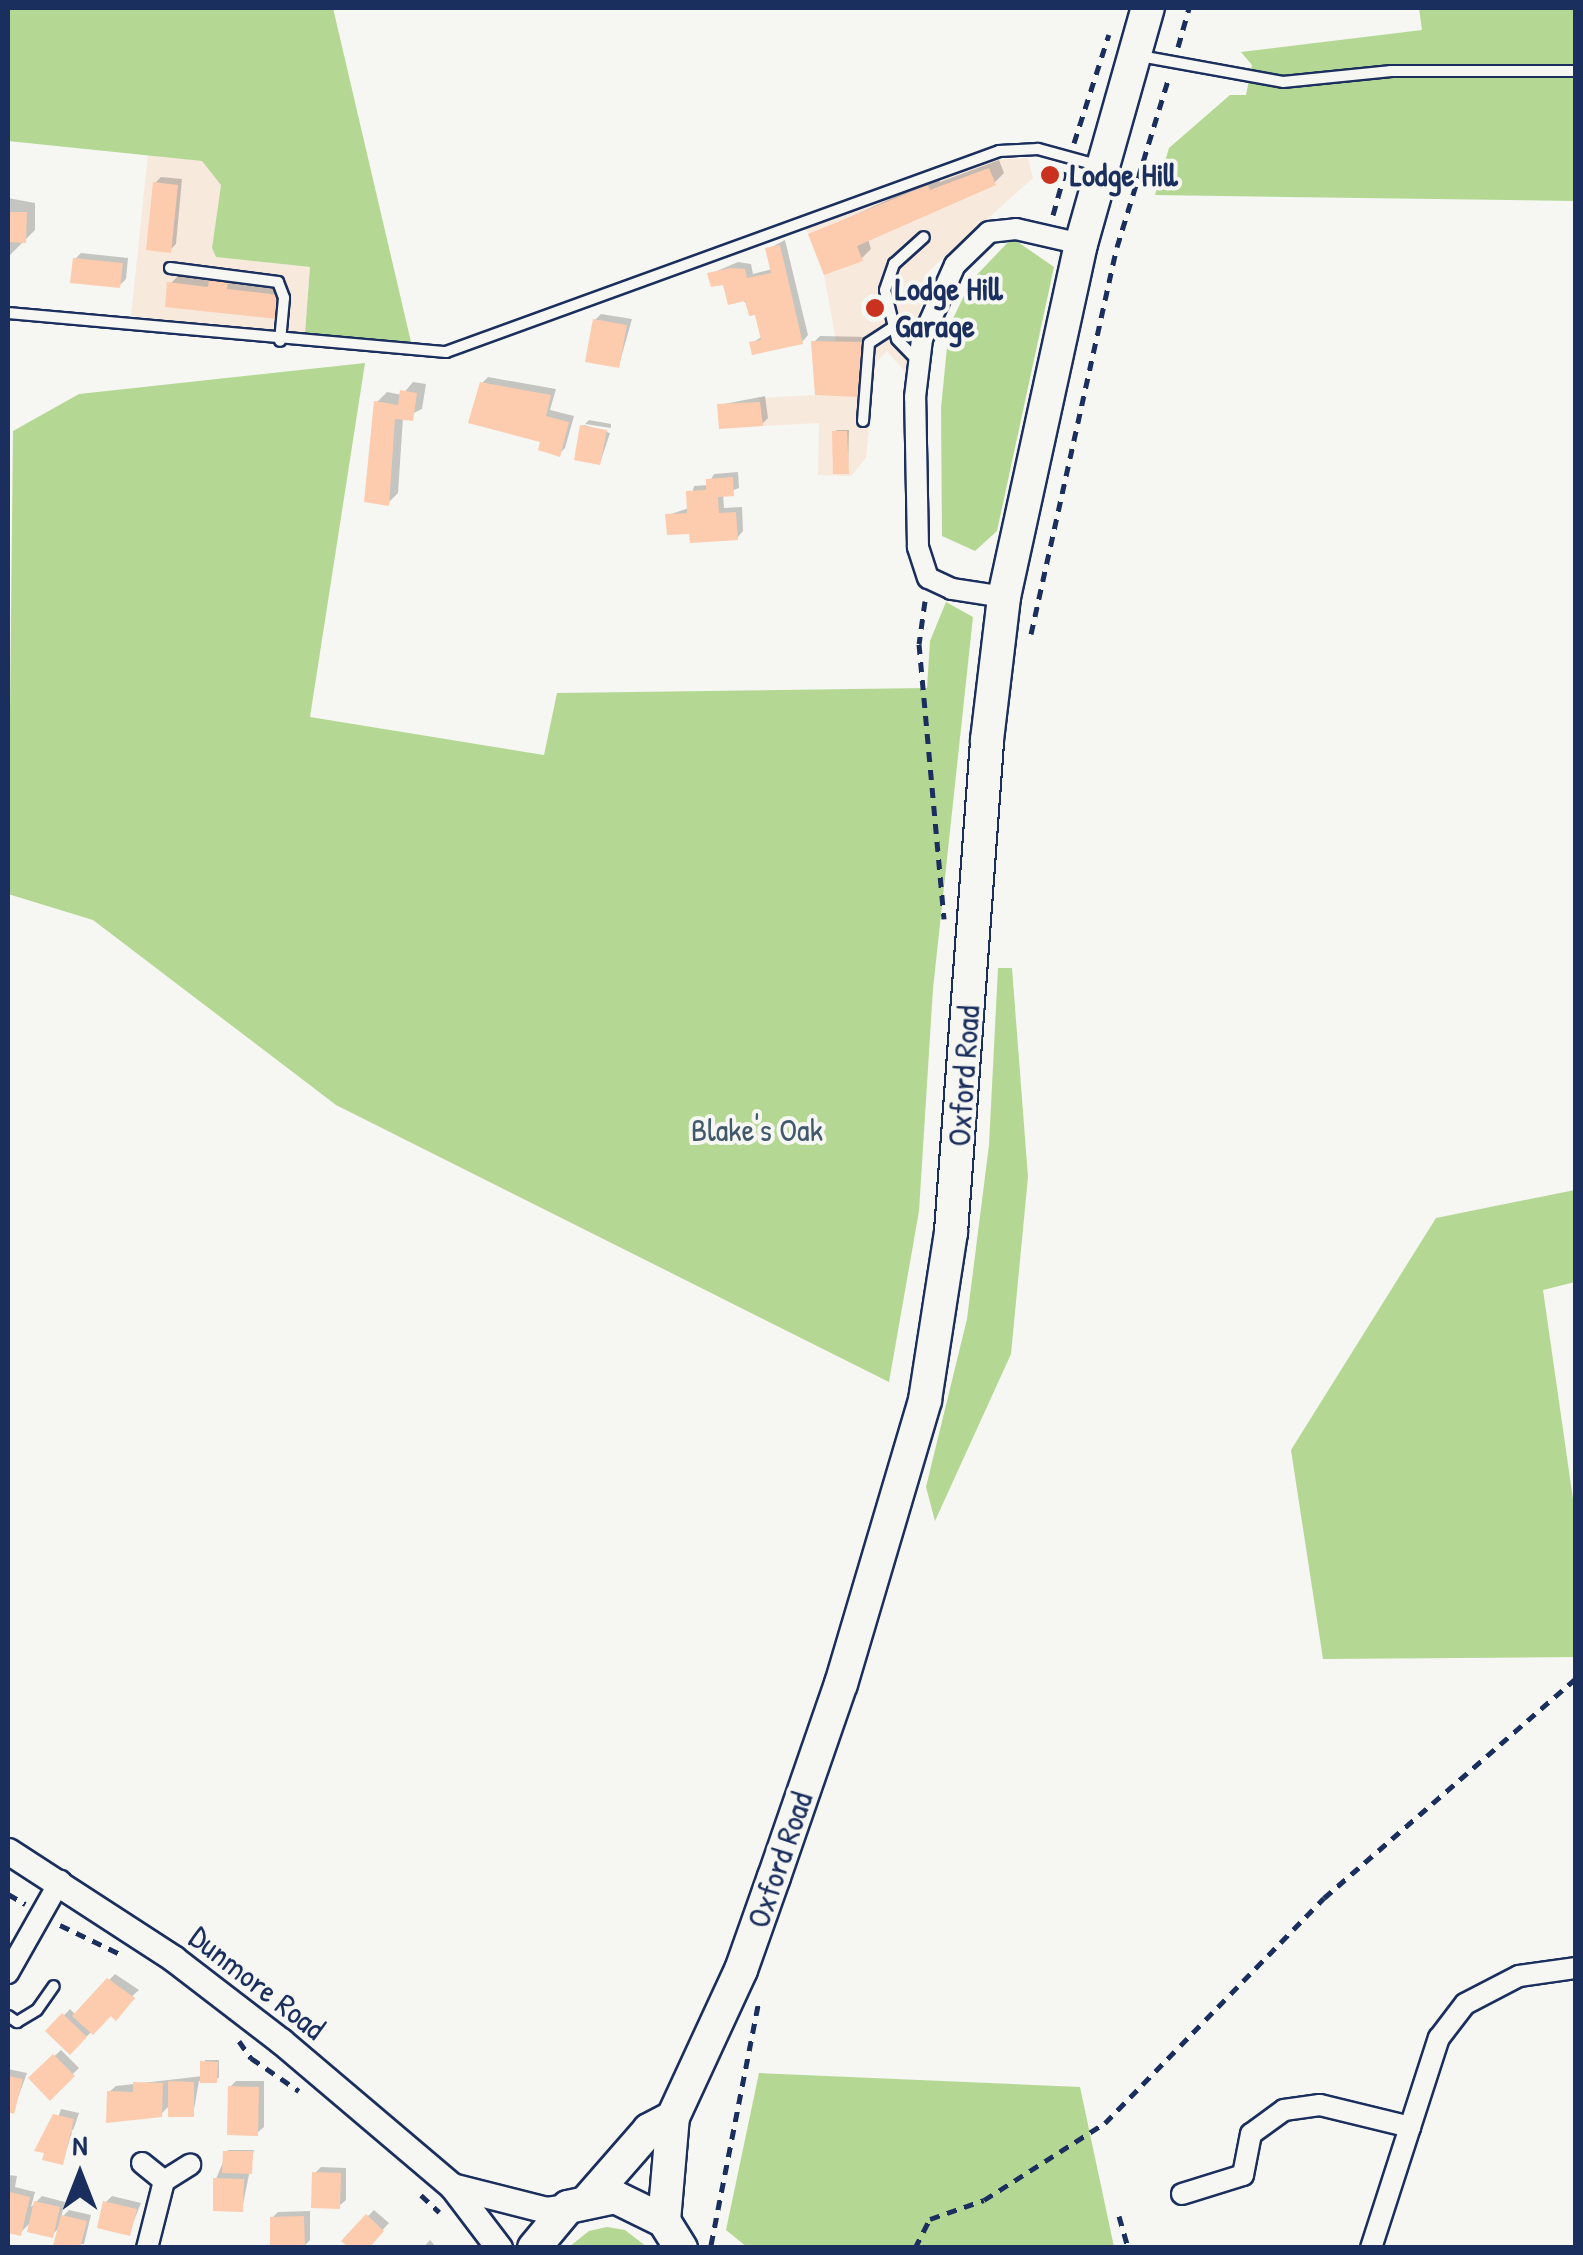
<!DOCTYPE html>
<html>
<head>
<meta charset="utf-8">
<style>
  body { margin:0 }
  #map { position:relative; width:1583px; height:2255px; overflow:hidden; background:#f6f6f2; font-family:"Patrick Hand",sans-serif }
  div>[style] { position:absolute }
  .built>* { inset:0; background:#f8e9dd }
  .green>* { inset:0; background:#b4d893 }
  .shadow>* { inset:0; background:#0003 }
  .building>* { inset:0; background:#fdcbad }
  .path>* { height:5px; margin-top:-2.5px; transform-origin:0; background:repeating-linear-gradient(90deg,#1b2f5e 0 10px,transparent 0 18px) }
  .roads { filter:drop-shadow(2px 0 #1b2f5e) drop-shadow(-2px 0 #1b2f5e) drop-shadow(0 2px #1b2f5e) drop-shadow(0 -2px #1b2f5e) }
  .service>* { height:10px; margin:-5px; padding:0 5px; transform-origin:5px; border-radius:5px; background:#f6f6f2 }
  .minor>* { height:20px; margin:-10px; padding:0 10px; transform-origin:10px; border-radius:10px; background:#f6f6f2 }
  .tertiary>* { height:25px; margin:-12.5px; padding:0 12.5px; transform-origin:12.5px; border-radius:12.5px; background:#f6f6f2 }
  .primary>* { height:32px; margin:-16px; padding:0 16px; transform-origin:16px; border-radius:16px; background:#f6f6f2 }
  .dots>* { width:28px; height:28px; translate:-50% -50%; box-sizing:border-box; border:5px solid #f6f6f2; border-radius:50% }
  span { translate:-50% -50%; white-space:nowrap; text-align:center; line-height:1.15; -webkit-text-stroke:8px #f6f6f2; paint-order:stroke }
  .poi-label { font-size:32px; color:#1b2f5e; font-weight:700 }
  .left { translate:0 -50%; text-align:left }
  .street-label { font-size:32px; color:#1b2f5e }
  .park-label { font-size:32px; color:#41596b }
  .frame { position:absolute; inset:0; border:10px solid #1b2f5e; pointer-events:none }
  .north { position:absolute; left:30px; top:2125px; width:100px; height:100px; -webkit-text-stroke:8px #f6f6f2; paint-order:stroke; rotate:0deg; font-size:28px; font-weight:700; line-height:40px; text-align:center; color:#1b2f5e }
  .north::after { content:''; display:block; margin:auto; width:35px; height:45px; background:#1b2f5e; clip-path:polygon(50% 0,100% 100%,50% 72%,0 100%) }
</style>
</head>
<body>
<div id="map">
  <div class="built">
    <i style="clip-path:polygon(148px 154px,203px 161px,221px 185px,212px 248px,216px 257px,310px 267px,305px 334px,131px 316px)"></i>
    <i style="clip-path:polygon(1028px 158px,1033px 178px,929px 271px,905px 372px,887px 351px,876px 362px,866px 458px,851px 476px,818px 475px,819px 423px,763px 426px,759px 398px,815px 395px,811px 341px,836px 341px,824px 275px,806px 229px,993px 160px)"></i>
  </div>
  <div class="green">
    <i style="clip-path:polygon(8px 8px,333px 8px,411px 342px,305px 334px,310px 267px,216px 257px,212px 248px,221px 185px,202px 161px,8px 141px)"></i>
    <i style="clip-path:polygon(1419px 8px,1575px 8px,1575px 201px,1155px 195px,1169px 148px,1230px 95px,1246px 95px,1252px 65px,1241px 52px,1422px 30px)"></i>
    <i style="clip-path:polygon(1012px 238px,1054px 267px,997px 531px,975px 551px,942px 536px,941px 408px,949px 327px,971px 281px)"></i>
    <i style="clip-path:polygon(365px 363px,310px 717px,544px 755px,557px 693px,927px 688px,930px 641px,946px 602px,973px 617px,933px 989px,919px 1211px,889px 1382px,336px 1105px,93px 920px,8px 894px,13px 431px,79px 394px)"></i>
    <i style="clip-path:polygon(998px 968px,1012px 968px,1028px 1177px,1011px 1354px,935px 1521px,926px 1487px,967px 1319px,989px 1145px)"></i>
    <i style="clip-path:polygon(1575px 1190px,1575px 1282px,1543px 1290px,1575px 1513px,1574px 1657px,1323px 1659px,1291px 1450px,1436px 1218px)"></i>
    <i style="clip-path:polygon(759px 2073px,1080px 2087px,1114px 2247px,747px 2247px,726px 2230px)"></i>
    <i style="clip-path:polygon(607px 2227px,625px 2230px,647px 2247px,569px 2247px,589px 2231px)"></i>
  </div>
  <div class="shadow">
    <i style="clip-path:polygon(999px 160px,1004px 173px,994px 183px,868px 239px,871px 249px,861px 259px,811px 235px,938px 177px,940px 182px)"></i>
    <i style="clip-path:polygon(161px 177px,182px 179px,176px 244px,170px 250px,155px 183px)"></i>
    <i style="clip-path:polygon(8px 198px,35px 203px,35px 230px,8px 257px)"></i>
    <i style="clip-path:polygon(785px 240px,808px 335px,802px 342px,752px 343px,763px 336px,757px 312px,710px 274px,738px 262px,751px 264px,753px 274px,772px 269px,768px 249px)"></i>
    <i style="clip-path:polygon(81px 253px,128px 258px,126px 279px,119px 286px,75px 259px)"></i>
    <i style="clip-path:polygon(180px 274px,288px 286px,285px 307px,276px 317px,170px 284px)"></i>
    <i style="clip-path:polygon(601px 314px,632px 319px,619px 365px,595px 320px)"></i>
    <i style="clip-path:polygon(820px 336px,868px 337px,865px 388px,859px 394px,814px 342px)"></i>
    <i style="clip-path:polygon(488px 377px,556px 389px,550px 410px,574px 416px,565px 448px,559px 454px,543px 440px,482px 383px)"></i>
    <i style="clip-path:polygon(413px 382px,426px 384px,422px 409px,403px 418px,398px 493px,388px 503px,377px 402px,387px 392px,402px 395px)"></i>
    <i style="clip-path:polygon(765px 396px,768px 418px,762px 424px,719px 405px)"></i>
    <i style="clip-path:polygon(589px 420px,611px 424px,611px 428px,585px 424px)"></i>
    <i style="clip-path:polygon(584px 425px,610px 433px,600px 463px,582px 426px)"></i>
    <i style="clip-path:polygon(837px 430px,849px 430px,848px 472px,834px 432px)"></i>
    <i style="clip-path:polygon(738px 472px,739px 488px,723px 494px,724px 508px,742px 507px,743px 531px,737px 538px,692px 532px,668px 515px,689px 508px,694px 486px,708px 485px,714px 474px)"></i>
    <i style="clip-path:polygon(115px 1974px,139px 1990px,70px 2051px,49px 2031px,70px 2009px,76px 2015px)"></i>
    <i style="clip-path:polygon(61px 2050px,79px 2068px,50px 2097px,31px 2078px)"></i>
    <i style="clip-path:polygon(219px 2060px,219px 2078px,199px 2081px,193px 2115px,170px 2105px,161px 2114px,109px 2092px,116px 2086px,203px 2076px,205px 2060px)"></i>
    <i style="clip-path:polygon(8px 2069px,27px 2073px,13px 2111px,8px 2110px)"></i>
    <i style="clip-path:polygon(236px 2081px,264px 2081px,264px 2127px,257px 2133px,230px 2087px)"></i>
    <i style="clip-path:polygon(61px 2109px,79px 2113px,62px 2163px,47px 2151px)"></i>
    <i style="clip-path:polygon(228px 2150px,254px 2150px,242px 2209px,216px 2179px)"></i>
    <i style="clip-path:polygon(321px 2167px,346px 2168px,346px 2200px,339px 2206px,315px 2173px)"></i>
    <i style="clip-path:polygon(8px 2175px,17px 2176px,15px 2187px,35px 2192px,31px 2207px,42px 2196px,65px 2202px,61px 2218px,69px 2210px,91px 2215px,84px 2244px,56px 2244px,60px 2227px,52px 2235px,31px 2222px,20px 2233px,8px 2230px)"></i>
    <i style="clip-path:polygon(112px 2196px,141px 2203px,129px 2233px,106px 2202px)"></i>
    <i style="clip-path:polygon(374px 2210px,389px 2223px,366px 2248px,345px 2240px)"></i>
    <i style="clip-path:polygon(310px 2211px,310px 2240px,302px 2248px,272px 2218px,278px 2212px)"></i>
    <i style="clip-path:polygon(430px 2240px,437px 2248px,423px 2248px)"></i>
    <i style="clip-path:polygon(168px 2245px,199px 2246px,199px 2248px,165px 2248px)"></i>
    <i style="clip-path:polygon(207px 2245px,234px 2246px,234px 2248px,205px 2248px)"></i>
  </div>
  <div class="building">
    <i style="clip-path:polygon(989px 168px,996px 185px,857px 246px,863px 261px,824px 275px,808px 234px,928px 185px,930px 190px)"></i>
    <i style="clip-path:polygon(153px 182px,178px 185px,171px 253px,146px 250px)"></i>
    <i style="clip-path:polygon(8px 212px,27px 212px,26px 243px,8px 242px)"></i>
    <i style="clip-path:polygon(780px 245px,803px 344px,752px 355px,749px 342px,761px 340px,755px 315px,749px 316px,745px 301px,728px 305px,723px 285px,711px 287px,707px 273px,731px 268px,745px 269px,747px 278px,771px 273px,765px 248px)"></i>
    <i style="clip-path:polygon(73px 258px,123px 263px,120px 288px,70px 283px)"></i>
    <i style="clip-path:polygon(209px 280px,228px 282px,227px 289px,279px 295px,276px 319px,165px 307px,167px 282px,208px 287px)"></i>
    <i style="clip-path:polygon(593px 319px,627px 325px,619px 368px,585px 362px)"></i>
    <i style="clip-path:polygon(811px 341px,863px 342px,860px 397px,815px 395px)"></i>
    <i style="clip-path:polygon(480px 382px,551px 395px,546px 416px,569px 422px,560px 457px,538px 450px,540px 442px,468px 423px)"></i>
    <i style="clip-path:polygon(400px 390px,417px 393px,413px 421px,395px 419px,389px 506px,364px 502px,374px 401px,398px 405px)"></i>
    <i style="clip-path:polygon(760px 402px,763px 426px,719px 429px,717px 404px)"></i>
    <i style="clip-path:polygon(580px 425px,607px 430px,600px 465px,574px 460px)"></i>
    <i style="clip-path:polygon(832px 431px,847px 431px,849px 474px,833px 474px)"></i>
    <i style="clip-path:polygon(733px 477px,734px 496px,718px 497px,719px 513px,736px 512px,738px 540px,690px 543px,689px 534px,667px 535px,665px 514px,687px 513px,686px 491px,706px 490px,706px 479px)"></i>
    <i style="clip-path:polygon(107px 1978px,135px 1998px,116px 2021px,111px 2016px,93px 2035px,72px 2016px)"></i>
    <i style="clip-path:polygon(62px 2013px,87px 2037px,70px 2055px,45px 2031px)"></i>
    <i style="clip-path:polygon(53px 2054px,75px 2076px,50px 2101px,28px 2078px)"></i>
    <i style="clip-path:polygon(200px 2061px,218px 2062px,217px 2083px,200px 2083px)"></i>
    <i style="clip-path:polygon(8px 2076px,23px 2079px,14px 2114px,8px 2112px)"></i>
    <i style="clip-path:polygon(168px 2081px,194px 2082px,194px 2117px,168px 2117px)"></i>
    <i style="clip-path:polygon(133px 2082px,163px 2083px,162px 2117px,106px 2123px,107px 2091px,133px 2092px)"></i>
    <i style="clip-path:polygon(228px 2086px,259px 2087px,258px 2136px,227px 2135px)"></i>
    <i style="clip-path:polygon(53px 2114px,74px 2119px,63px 2165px,42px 2160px,44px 2153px,34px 2151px)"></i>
    <i style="clip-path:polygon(223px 2151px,253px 2151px,252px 2174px,222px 2173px)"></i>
    <i style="clip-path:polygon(312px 2172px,341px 2173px,340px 2209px,311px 2208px)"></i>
    <i style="clip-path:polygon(213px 2178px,244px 2179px,243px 2212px,213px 2211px)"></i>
    <i style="clip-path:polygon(8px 2181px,10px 2192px,30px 2197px,21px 2236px,8px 2233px)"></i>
    <i style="clip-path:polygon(34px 2201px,60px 2207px,53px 2238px,27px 2232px)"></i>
    <i style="clip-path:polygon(103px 2201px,137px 2209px,130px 2236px,97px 2228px)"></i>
    <i style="clip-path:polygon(366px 2214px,384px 2231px,369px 2248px,349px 2248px,341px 2241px)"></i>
    <i style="clip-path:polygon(61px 2215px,87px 2221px,80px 2248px,53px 2246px)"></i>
    <i style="clip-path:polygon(304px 2216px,305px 2248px,270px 2248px,270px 2217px)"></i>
  </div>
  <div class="path">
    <i style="left:1178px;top:47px;width:41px;rotate:-74.2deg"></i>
    <i style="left:1074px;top:143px;width:114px;rotate:-72.2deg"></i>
    <i style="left:1053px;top:215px;width:45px;rotate:-74.4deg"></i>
    <i style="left:925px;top:601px;width:43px;rotate:97.9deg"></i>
    <i style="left:919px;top:644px;width:276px;rotate:84.8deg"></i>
    <i style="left:1031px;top:634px;width:396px;rotate:-77.5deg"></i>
    <i style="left:1117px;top:247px;width:178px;rotate:-73deg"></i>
    <i style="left:8px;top:1894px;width:20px;rotate:30deg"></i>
    <i style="left:60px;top:1925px;width:69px;rotate:25.8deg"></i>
    <i style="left:239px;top:2041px;width:21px;rotate:55deg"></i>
    <i style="left:251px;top:2058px;width:58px;rotate:34.5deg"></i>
    <i style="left:421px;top:2195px;width:25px;rotate:43deg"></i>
    <i style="left:1119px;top:2216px;width:33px;rotate:74deg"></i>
    <i style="left:711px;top:2245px;width:245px;rotate:-78.9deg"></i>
    <i style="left:915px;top:2248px;width:33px;rotate:-63deg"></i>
    <i style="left:930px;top:2219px;width:57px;rotate:-19.4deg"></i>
    <i style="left:984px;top:2200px;width:143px;rotate:-32.5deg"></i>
    <i style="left:1105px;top:2123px;width:314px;rotate:-45.8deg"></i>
    <i style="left:1324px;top:1898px;width:335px;rotate:-41.1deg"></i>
  </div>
  <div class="roads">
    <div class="service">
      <i style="left:1140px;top:56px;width:145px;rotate:10.3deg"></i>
      <i style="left:1283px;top:82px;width:109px;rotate:-5.8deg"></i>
      <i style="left:1391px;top:71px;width:185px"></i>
      <i style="left:170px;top:268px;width:109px;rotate:7.4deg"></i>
      <i style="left:278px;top:282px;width:17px;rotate:69deg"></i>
      <i style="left:284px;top:298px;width:43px;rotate:95.3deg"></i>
      <i style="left:8px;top:313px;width:440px;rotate:5.1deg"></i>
      <i style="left:446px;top:352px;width:588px;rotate:-19.97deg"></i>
      <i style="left:999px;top:151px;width:39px;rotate:-3deg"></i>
      <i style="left:1038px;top:149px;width:61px;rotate:15.2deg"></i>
      <i style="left:918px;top:361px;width:30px;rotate:-134deg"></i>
      <i style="left:897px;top:339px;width:50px;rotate:-103.8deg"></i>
      <i style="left:885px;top:290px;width:28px;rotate:-71deg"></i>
      <i style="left:894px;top:264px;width:40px;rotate:-42deg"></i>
      <i style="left:863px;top:421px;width:78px;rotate:-85.6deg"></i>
      <i style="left:869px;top:343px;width:27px;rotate:-33deg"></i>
      <i style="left:8px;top:2016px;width:11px;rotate:34deg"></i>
      <i style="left:17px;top:2022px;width:23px;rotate:-31deg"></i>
      <i style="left:37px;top:2010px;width:29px;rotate:-55deg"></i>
    </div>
    <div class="minor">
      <i style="left:1004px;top:597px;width:53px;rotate:-171.3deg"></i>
      <i style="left:952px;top:589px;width:26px;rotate:-155deg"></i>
      <i style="left:928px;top:578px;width:33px;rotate:-108deg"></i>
      <i style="left:918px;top:547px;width:150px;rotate:-91.1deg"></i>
      <i style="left:915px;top:397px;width:58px;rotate:-83.1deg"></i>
      <i style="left:922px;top:339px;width:81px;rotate:-66deg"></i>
      <i style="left:955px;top:265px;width:47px;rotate:-44.1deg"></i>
      <i style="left:989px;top:232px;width:27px;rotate:-6deg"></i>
      <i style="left:1016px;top:229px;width:67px;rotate:13deg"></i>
      <i style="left:8px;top:1973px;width:106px;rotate:-60.5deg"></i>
      <i style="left:142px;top:2163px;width:28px;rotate:39deg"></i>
      <i style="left:164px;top:2181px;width:69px;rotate:104.2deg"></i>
      <i style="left:164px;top:2181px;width:31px;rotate:-32deg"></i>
      <i style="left:1182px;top:2194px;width:64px;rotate:-17.3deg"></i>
      <i style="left:1243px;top:2175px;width:42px;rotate:-79deg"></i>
      <i style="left:1251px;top:2134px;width:41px;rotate:-36deg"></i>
      <i style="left:1284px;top:2110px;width:36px;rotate:-8deg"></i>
      <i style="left:1320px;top:2105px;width:93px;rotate:13.7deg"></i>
      <i style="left:1371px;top:2248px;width:221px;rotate:-72.1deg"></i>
      <i style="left:1439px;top:2038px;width:43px;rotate:-52.6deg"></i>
      <i style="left:1465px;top:2004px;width:61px;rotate:-27.4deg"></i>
      <i style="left:1519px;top:1976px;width:58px;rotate:-8deg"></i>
    </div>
    <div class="tertiary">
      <i style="left:8px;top:1851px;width:198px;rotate:33deg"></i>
      <i style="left:174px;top:1959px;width:135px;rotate:37.5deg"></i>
      <i style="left:281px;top:2041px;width:224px;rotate:40.3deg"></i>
      <i style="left:452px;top:2186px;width:78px;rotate:52.8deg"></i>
      <i style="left:452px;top:2186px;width:97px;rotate:14.3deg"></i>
      <i style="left:546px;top:2210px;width:22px;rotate:-8deg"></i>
    </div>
    <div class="primary">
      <i style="left:588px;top:2200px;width:93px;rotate:-48.9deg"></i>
      <i style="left:649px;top:2130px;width:27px;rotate:-28deg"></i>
      <i style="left:664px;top:2221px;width:104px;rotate:-85.1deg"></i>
      <i style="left:673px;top:2117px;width:162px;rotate:-65.2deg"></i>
      <i style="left:741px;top:1970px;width:99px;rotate:-70.5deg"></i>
      <i style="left:774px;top:1877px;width:204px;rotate:-70.9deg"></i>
      <i style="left:841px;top:1684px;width:296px;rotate:-73.5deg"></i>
      <i style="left:925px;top:1400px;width:170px;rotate:-81.2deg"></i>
      <i style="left:951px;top:1232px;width:493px;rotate:-85.8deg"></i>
      <i style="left:987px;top:740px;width:144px;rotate:-83.2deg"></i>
      <i style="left:1004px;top:597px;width:361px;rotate:-77.7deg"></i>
      <i style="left:1081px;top:244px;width:245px;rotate:-74.2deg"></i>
      <i style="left:534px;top:2248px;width:53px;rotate:-50.3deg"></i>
      <i style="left:568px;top:2207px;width:48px;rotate:-12deg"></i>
      <i style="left:615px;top:2197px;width:55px;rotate:26.1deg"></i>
      <i style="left:664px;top:2221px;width:32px;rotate:58deg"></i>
    </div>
  </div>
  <div class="dots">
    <i style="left:1050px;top:175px;background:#c8321e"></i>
    <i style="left:875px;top:308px;background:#c8321e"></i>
  </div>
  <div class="poi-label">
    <span class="left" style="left:1070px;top:175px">Lodge Hill</span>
    <span class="left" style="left:895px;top:308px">Lodge Hill<br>Garage</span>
  </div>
  <div class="street-label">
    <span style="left:964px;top:1076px;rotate:-86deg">Oxford Road</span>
    <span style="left:780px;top:1860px;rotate:-71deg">Oxford Road</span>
    <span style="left:257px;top:1983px;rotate:38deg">Dunmore Road</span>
  </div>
  <div class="park-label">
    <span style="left:757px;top:1130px">Blake's Oak</span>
  </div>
  <div class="frame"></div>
  <div class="north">N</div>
</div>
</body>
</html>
